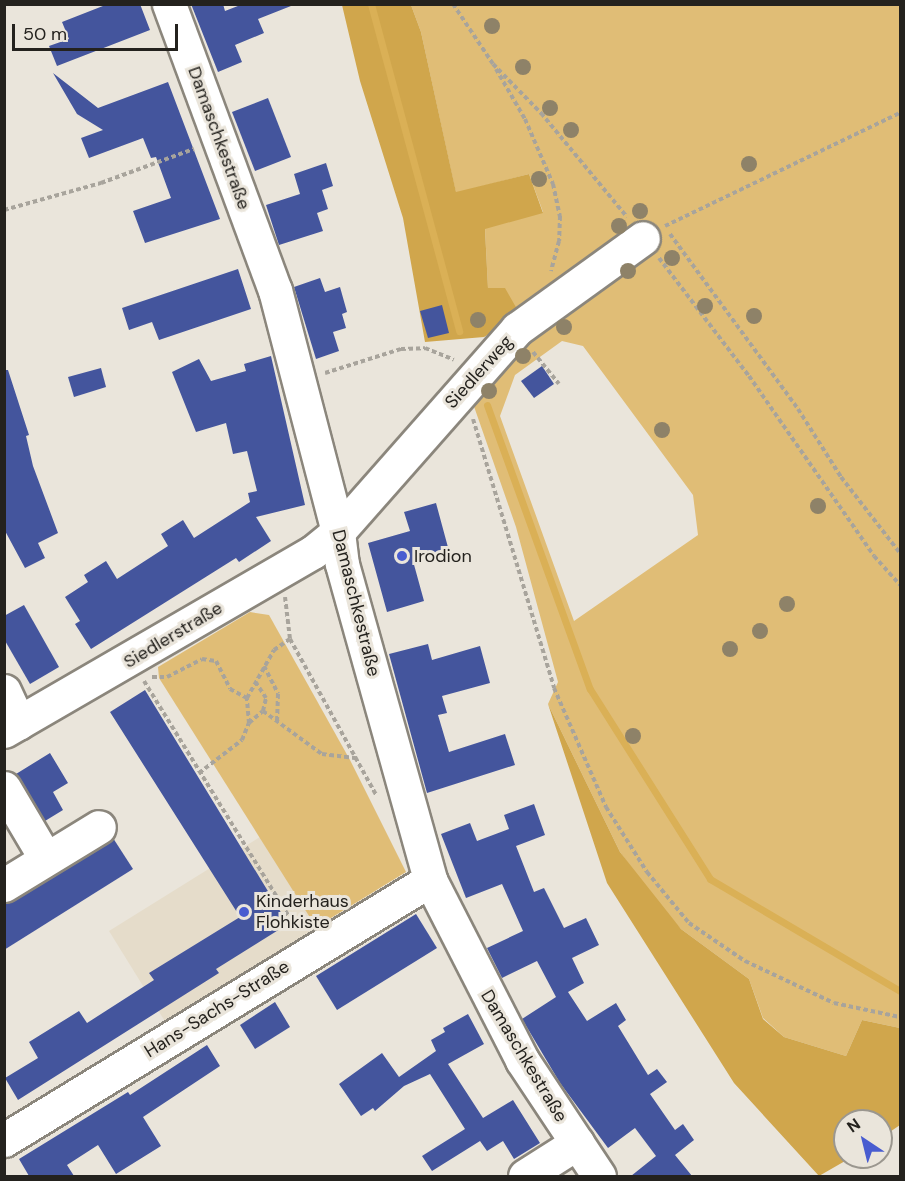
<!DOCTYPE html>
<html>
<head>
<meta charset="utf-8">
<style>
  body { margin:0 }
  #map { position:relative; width:905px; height:1181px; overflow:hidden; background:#eae5db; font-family:"DM Sans",sans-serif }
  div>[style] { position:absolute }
  .built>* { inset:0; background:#e5dcca }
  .green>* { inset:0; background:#e0bd76 }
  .forest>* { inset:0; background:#d0a64c }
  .stream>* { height:7px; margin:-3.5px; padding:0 3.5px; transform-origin:3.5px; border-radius:3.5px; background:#dab056 }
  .building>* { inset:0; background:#44559d }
  .path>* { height:4px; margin-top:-2px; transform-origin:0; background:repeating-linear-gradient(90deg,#a8a49c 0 4.5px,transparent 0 7.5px) }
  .roads { filter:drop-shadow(2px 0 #8b867c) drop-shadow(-2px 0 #8b867c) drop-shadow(0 2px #8b867c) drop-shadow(0 -2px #8b867c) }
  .minor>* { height:33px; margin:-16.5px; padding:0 16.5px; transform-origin:16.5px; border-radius:16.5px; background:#fff }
  .trees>* { width:16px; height:16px; margin:-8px; border-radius:50%; background:#8e8268 }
  .dots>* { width:16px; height:16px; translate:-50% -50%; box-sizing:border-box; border:3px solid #eae5db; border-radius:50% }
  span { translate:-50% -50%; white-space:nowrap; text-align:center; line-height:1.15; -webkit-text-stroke:6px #eae5db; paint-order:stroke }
  .street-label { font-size:18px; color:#24221e }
  .poi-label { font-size:18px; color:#24221e }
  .left { translate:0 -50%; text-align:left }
  .frame { position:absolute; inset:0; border:6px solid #24221e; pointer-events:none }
  .north { position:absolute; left:833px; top:1109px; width:60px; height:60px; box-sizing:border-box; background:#eae5db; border:2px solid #9b978f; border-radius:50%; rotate:325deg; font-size:16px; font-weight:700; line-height:24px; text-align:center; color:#24221e }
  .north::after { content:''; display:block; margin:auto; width:21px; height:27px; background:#485cd0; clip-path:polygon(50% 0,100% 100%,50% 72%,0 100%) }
  .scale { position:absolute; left:12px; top:24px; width:166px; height:27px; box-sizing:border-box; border:3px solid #24221e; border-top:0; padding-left:8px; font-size:18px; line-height:21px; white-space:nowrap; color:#24221e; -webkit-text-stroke:4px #eae5db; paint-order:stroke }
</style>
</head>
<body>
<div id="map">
  <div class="built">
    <i style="clip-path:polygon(316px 802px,379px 895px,166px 1023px,109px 931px)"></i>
  </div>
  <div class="green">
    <i style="clip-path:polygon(evenodd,411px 5px,900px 5px,900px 1028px,862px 1020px,846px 1056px,784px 1037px,763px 1018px,749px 979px,681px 929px,654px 899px,620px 852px,548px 704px,558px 682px,516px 527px,470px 395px,520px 341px,488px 289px,485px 228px,543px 212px,529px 174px,456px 193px,421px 32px,411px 5px,562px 341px,583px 346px,693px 495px,698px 535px,574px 621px,500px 416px,515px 375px,562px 341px)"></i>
    <i style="clip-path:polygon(250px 612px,269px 615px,350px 760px,406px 872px,316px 927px,159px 678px,158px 667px)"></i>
  </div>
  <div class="forest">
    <i style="clip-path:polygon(342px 5px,411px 5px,421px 32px,456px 192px,529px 174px,543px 213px,485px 229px,488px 288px,505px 288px,521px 316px,484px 337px,425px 342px,403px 218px,360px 81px)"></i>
    <i style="clip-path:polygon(548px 704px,620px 852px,681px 929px,749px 979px,763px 1019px,784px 1037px,846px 1056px,862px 1020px,900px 1028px,900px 1125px,881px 1138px,881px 1121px,845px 1121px,845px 1157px,852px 1157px,819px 1176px,734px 1083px,607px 883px)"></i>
  </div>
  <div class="stream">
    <i style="left:371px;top:4px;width:339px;rotate:74.9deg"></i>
    <i style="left:487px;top:405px;width:302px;rotate:70.1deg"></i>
    <i style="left:590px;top:689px;width:225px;rotate:57.7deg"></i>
    <i style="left:710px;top:879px;width:221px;rotate:30.5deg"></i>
  </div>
  <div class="building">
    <i style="clip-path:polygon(108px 4px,140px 4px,150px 30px,57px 66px,49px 46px,69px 39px,62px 22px)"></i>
    <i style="clip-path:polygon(191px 4px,223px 4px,225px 11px,243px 4px,291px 6px,258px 19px,264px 33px,235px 45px,242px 62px,218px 72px)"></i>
    <i style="clip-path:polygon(53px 73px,98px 108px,168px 82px,220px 219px,145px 243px,133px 211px,171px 198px,156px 157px,151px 158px,143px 138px,89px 158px,81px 138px,103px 130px,77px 114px)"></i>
    <i style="clip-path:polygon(268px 98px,291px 157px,255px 171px,232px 112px)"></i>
    <i style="clip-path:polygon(326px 163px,333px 186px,322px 190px,328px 209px,317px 213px,323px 231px,279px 245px,266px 205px,300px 194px,294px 174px)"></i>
    <i style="clip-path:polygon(238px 269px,251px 309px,159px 340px,152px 322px,129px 330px,122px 308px)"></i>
    <i style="clip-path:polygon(320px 278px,325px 292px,340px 287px,347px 312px,342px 314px,346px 328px,333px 332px,339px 351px,316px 359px,294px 287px)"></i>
    <i style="clip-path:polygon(442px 305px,449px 333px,428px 338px,420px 311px)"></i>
    <i style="clip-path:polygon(271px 356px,305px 505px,256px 517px,271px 541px,239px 562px,236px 558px,91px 649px,75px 624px,80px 621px,65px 597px,88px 582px,84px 575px,106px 561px,117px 579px,168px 546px,161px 534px,183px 520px,194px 538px,250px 502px,248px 493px,257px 491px,247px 451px,233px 454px,226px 423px,196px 432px,172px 372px,199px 359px,211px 381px,246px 371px,244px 364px)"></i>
    <i style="clip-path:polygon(542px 366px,554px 384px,534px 398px,521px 381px)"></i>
    <i style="clip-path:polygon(101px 368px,106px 387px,74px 397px,68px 377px)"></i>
    <i style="clip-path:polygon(4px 370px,8px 370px,29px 435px,26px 436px,33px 466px,58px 533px,38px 543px,45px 558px,25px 568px,4px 529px)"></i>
    <i style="clip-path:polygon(436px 503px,449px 551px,413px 561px,424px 601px,387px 612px,368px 543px,410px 531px,404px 512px)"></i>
    <i style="clip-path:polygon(24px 605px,59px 667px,30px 684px,4px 639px,4px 616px)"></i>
    <i style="clip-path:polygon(428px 644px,432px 660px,480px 646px,490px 683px,442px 696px,447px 713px,438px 715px,449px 752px,505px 734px,515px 765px,427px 793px,389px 654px)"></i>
    <i style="clip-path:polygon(145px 690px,288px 924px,216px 969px,219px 973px,18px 1100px,5px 1078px,38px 1058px,29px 1042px,79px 1011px,87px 1023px,154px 980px,149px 973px,240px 917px,110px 712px)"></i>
    <i style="clip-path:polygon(50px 753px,68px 783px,53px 792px,63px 810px,45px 821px,16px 774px)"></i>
    <i style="clip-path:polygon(534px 804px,545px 835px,516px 846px,534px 892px,544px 888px,564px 928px,586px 918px,599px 945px,572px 958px,584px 983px,568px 992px,587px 1021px,616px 1003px,626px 1020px,618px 1026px,648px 1075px,657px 1069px,667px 1082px,650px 1094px,675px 1130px,683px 1124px,694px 1140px,675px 1155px,692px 1176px,631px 1176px,656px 1156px,635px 1128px,608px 1148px,560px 1083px,522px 1019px,556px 997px,537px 961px,502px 978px,487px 948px,523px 931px,502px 884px,466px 898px,441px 834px,470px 823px,477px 841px,509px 829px,504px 815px)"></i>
    <i style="clip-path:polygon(113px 838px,133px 869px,4px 950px,4px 904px)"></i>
    <i style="clip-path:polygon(416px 914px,437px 948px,337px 1010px,316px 976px)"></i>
    <i style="clip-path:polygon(275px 1002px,290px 1027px,255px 1049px,240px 1025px)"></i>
    <i style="clip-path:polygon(468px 1014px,484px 1044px,448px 1064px,483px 1118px,513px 1100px,540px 1143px,514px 1159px,503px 1141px,487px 1151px,480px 1141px,432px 1171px,422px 1156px,465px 1129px,430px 1074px,404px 1086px,375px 1111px,373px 1108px,361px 1116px,339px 1084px,382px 1053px,399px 1077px,436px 1051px,431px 1040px,445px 1032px,443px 1028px)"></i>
    <i style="clip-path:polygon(207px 1045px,220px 1066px,143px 1117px,161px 1146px,116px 1174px,98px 1145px,67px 1165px,74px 1176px,29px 1176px,19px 1159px,128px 1092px,130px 1095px)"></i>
  </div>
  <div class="path">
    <i style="left:453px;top:4px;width:72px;rotate:56.3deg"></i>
    <i style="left:493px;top:64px;width:69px;rotate:45.6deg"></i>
    <i style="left:541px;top:113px;width:135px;rotate:50.4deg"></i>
    <i style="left:496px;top:69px;width:58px;rotate:59.9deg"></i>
    <i style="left:525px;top:119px;width:71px;rotate:66.7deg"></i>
    <i style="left:553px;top:184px;width:33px;rotate:78deg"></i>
    <i style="left:560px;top:216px;width:25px;rotate:92deg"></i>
    <i style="left:559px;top:241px;width:31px;rotate:105deg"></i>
    <i style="left:4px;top:210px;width:101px;rotate:-15.6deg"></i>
    <i style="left:101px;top:183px;width:99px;rotate:-20.1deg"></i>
    <i style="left:665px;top:226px;width:261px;rotate:-25.7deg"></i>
    <i style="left:670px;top:234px;width:217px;rotate:53.8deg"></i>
    <i style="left:798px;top:409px;width:80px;rotate:57.7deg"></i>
    <i style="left:841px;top:477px;width:96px;rotate:52.2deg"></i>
    <i style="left:659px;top:258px;width:148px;rotate:52.7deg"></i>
    <i style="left:749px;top:376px;width:219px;rotate:55.2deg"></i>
    <i style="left:874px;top:556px;width:39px;rotate:48deg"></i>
    <i style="left:533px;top:352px;width:41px;rotate:50.9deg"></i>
    <i style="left:325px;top:373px;width:80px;rotate:-17.5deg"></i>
    <i style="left:401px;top:349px;width:24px;rotate:-2deg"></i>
    <i style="left:425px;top:348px;width:31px;rotate:22deg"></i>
    <i style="left:473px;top:419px;width:281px;rotate:73.2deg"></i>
    <i style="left:554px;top:688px;width:130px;rotate:66.4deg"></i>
    <i style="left:606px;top:807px;width:77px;rotate:57.8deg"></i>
    <i style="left:647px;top:872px;width:66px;rotate:50.5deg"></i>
    <i style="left:689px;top:923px;width:68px;rotate:34.2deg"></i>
    <i style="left:745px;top:961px;width:98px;rotate:25.3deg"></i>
    <i style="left:834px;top:1003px;width:67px;rotate:12deg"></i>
    <i style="left:285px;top:597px;width:42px;rotate:83.2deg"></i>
    <i style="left:290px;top:639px;width:178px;rotate:61.1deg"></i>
    <i style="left:264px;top:666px;width:31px;rotate:63deg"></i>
    <i style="left:278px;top:694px;width:27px;rotate:92deg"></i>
    <i style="left:152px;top:677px;width:15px"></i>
    <i style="left:167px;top:677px;width:39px;rotate:-27deg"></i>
    <i style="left:202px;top:659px;width:14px;rotate:8deg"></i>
    <i style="left:216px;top:661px;width:31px;rotate:63deg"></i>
    <i style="left:230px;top:689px;width:19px;rotate:28deg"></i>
    <i style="left:144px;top:681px;width:292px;rotate:58.4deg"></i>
    <i style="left:263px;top:711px;width:73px;rotate:36.1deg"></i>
    <i style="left:322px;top:754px;width:35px;rotate:7deg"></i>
    <i style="left:249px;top:723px;width:18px;rotate:-41deg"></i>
    <i style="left:263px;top:711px;width:13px;rotate:-77deg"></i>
    <i style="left:266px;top:698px;width:20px;rotate:-123deg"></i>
    <i style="left:199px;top:773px;width:54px;rotate:-37.5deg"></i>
    <i style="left:242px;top:740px;width:18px;rotate:-68deg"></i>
    <i style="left:249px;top:723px;width:25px;rotate:-95deg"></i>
    <i style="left:247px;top:698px;width:55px;rotate:-60.6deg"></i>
    <i style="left:274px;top:650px;width:19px;rotate:-35deg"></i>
  </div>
  <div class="roads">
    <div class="minor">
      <i style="left:169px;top:4px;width:305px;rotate:69.7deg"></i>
      <i style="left:275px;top:290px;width:250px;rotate:75.4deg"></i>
      <i style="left:338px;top:532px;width:32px;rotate:83deg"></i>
      <i style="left:342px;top:564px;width:328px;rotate:74.4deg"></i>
      <i style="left:430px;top:880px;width:202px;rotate:62.9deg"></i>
      <i style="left:522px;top:1060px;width:139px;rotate:56.4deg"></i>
      <i style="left:4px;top:691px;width:35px;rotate:65deg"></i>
      <i style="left:4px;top:731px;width:357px;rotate:-30.1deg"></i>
      <i style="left:313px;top:552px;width:32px;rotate:-39deg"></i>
      <i style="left:338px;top:532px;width:271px;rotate:-48.6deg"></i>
      <i style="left:517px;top:329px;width:155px;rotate:-35.8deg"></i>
      <i style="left:4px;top:788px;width:82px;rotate:59.4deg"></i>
      <i style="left:4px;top:885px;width:111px;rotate:-31.4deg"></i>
      <i style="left:4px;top:1140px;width:499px;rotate:-31.4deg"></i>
      <i style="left:525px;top:1176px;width:62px;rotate:-32.4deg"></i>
    </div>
  </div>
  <div class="trees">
    <i style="left:492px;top:26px"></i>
    <i style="left:523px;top:67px"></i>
    <i style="left:550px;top:108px"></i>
    <i style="left:571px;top:130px"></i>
    <i style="left:749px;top:164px"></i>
    <i style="left:539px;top:179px"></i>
    <i style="left:640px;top:211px"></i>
    <i style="left:619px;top:226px"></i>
    <i style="left:672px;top:258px"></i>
    <i style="left:628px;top:271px"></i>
    <i style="left:705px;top:306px"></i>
    <i style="left:754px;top:316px"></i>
    <i style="left:478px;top:320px"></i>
    <i style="left:564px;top:327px"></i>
    <i style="left:523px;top:356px"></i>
    <i style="left:489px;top:391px"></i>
    <i style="left:662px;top:430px"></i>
    <i style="left:818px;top:506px"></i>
    <i style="left:787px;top:604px"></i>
    <i style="left:760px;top:631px"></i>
    <i style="left:730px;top:649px"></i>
    <i style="left:633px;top:736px"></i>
  </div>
  <div class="dots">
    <i style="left:402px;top:556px;background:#485cd0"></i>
    <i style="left:244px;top:912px;background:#485cd0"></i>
  </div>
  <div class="street-label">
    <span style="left:219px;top:138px;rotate:70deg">Damaschkestraße</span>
    <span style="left:479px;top:372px;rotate:-48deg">Siedlerweg</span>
    <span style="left:356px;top:603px;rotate:76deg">Damaschkestraße</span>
    <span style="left:173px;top:635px;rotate:-31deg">Siedlerstraße</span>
    <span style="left:217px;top:1009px;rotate:-32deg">Hans-Sachs-Straße</span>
    <span style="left:524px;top:1056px;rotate:59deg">Damaschkestraße</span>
  </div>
  <div class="poi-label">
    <span class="left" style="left:414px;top:556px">Irodion</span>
    <span class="left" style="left:256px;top:912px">Kinderhaus<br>Flohkiste</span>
  </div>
  <div class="frame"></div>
  <div class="north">N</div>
  <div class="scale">50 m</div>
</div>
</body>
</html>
